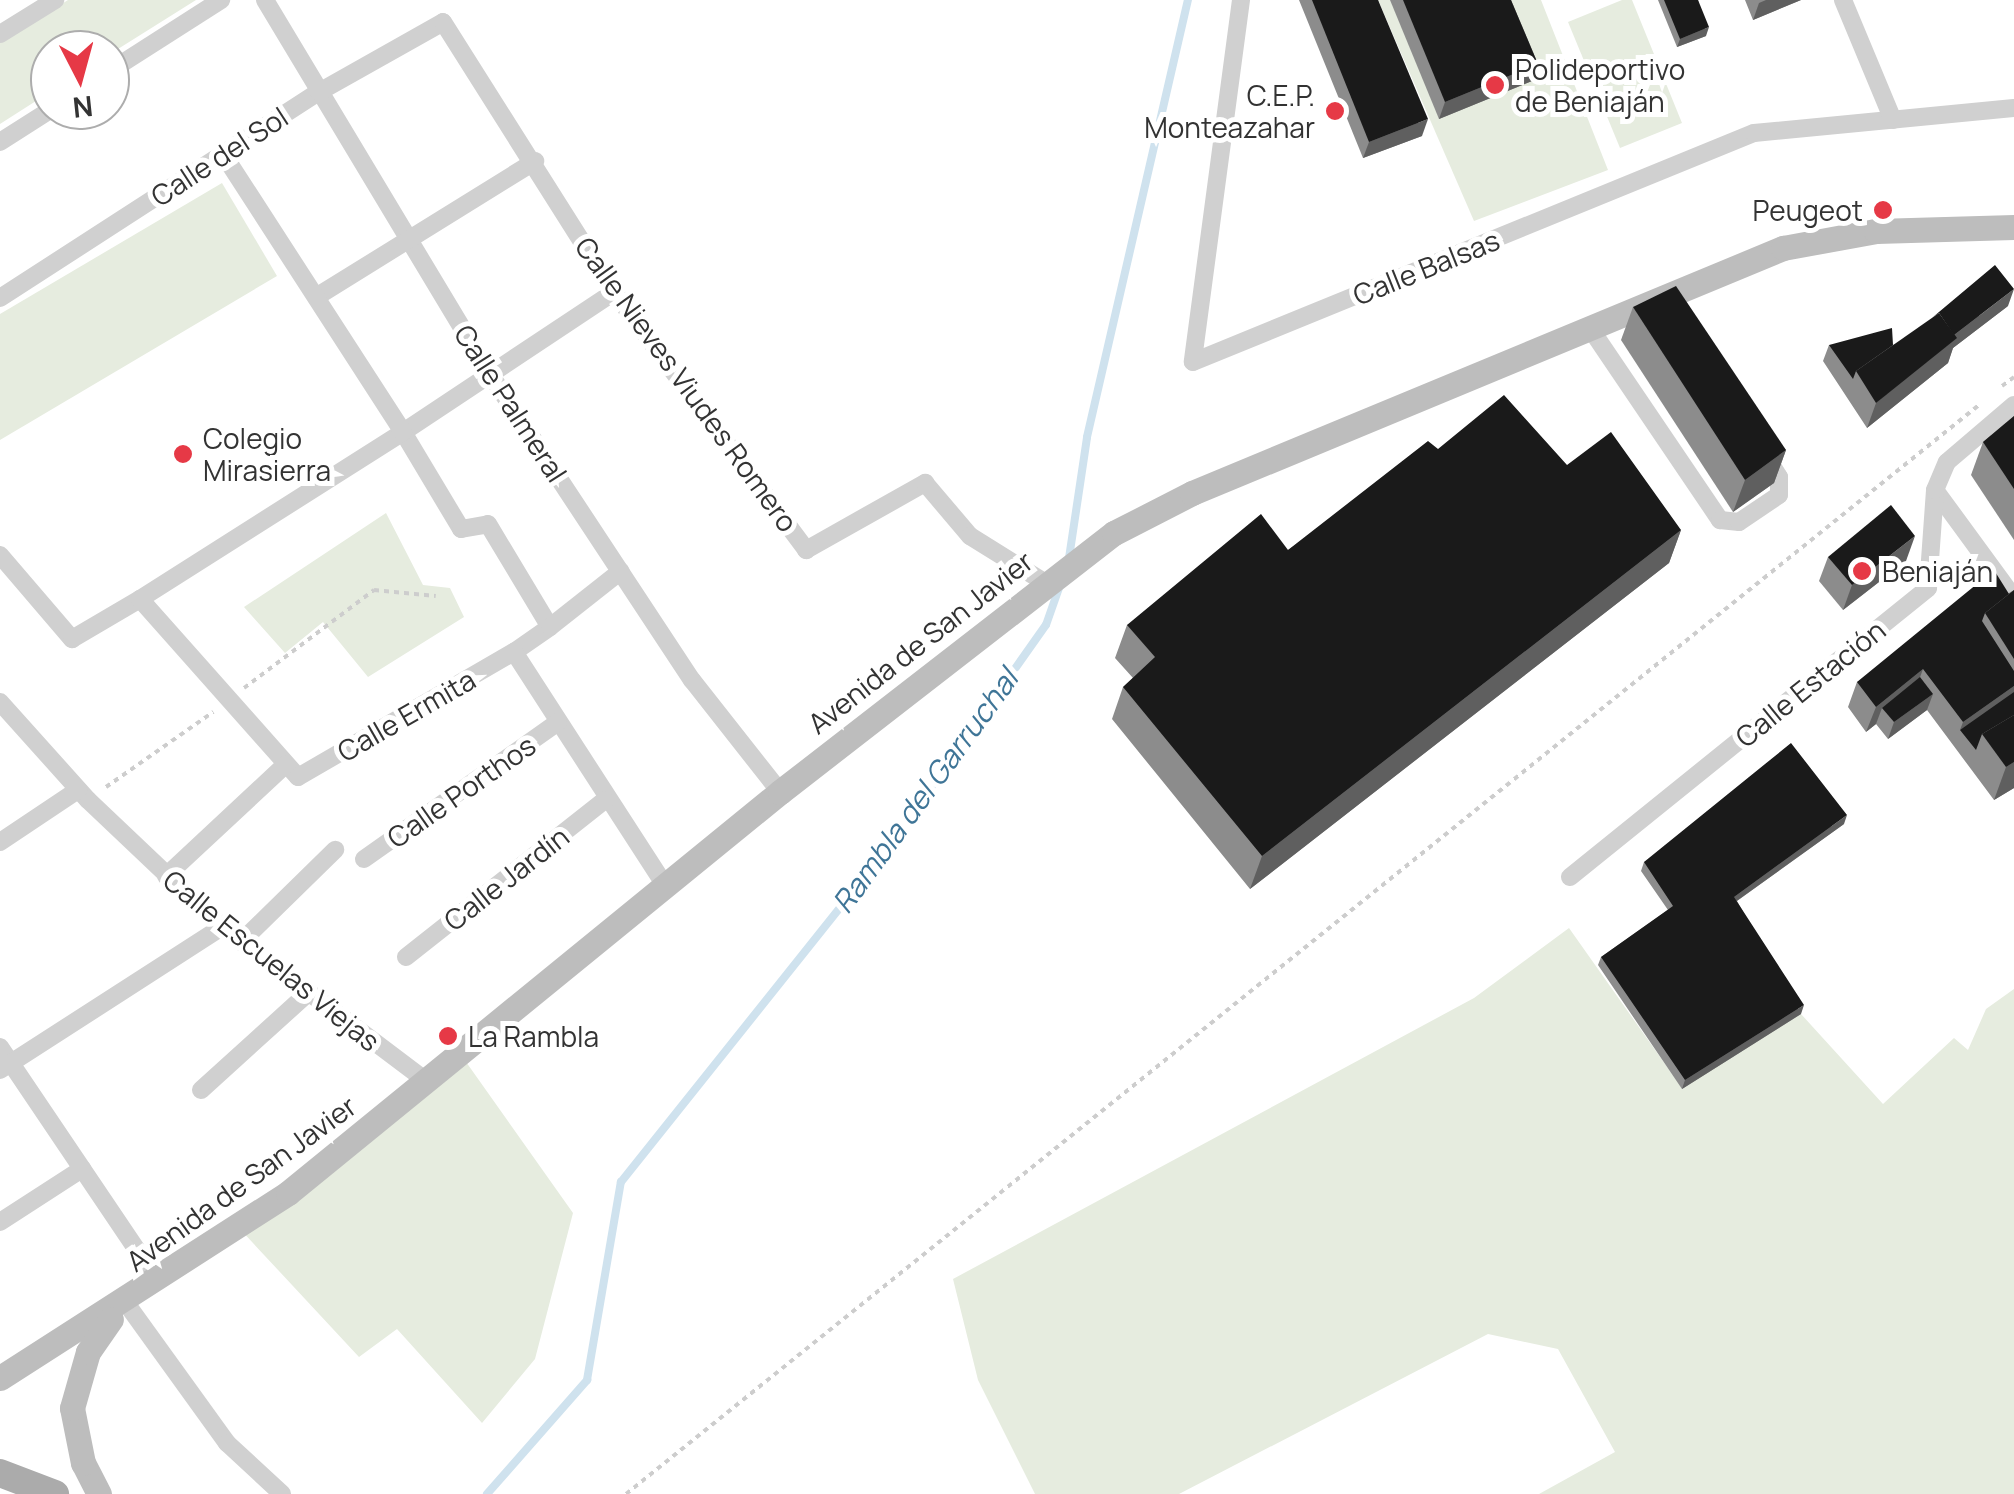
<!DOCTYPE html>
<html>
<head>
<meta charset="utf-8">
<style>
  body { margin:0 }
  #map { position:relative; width:2014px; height:1494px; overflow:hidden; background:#fff; font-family:Manrope,sans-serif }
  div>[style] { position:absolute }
  .green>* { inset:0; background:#e6ecdf }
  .stream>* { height:8px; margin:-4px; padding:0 4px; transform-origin:4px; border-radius:4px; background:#cfe2ee }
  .path>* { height:4px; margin-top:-2px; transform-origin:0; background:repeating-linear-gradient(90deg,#cdcdcd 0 5px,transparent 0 10px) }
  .street>* { height:18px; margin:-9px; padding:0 9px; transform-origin:9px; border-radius:9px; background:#d0d0d0 }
  .secondary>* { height:25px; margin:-12.5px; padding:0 12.5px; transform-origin:12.5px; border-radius:12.5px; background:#bdbdbd }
  .primary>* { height:28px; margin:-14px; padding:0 14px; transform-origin:14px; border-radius:14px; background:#ababab }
  .wall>* { inset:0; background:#8c8c8c }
  .shaded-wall>* { inset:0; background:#5f5f5f }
  .building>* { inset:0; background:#1a1a1a }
  .dots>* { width:28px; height:28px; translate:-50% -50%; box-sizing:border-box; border:5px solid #fff; border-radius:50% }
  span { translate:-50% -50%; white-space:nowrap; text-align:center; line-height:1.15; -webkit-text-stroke:10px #fff; paint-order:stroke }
  .poi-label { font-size:28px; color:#333 }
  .left { translate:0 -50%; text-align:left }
  .right { translate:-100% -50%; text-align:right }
  .street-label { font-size:28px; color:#333 }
  .water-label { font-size:30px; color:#3f7597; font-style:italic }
  .north { position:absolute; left:30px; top:30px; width:100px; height:100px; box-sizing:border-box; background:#fff; border:2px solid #adadad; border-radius:50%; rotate:174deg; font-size:28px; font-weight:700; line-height:40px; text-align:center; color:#333 }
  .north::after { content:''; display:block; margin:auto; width:35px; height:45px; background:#e63946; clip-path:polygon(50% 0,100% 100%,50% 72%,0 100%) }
</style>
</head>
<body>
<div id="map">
  <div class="green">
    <i style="clip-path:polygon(68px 0,196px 0,110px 54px,50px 50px,50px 92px,0 124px,0 43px)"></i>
    <i style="clip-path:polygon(1378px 0,1541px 0,1608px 170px,1474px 221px)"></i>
    <i style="clip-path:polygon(1622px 0,1632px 0,1682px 123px,1620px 148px,1568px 22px)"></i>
    <i style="clip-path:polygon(222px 183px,277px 276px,0 440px,0 314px)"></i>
    <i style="clip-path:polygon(386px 513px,423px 585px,450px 588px,464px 617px,368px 677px,323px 622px,285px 653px,244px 607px)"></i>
    <i style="clip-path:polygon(1569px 928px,1682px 1088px,1801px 1014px,1883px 1104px,1954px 1038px,1968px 1050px,1986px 1009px,2014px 989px,2014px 1494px,1539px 1494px,1615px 1452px,1558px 1349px,1488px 1334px,1179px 1494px,1035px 1494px,978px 1380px,953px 1279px,1474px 998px)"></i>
    <i style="clip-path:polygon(459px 1052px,573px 1213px,535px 1359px,482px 1423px,397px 1329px,359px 1357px,239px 1228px)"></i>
  </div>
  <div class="stream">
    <i style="left:1069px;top:558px;width:122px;rotate:-81.5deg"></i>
    <i style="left:1087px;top:437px;width:449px;rotate:-77deg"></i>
    <i style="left:487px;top:1494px;width:152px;rotate:-48.7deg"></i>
    <i style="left:587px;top:1380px;width:201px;rotate:-80.3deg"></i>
    <i style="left:621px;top:1182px;width:434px;rotate:-51.4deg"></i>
    <i style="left:892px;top:843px;width:267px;rotate:-54.8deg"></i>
    <i style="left:1046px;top:625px;width:42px;rotate:-70.7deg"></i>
  </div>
  <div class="path">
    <i style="left:2002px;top:386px;width:15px;rotate:-37deg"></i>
    <i style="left:244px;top:688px;width:163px;rotate:-37deg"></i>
    <i style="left:374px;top:590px;width:62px;rotate:5.5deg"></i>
    <i style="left:106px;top:787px;width:131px;rotate:-35deg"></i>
    <i style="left:626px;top:1494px;width:1737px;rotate:-38.83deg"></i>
  </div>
  <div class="street">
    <i style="left:265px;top:0;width:436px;rotate:59deg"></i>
    <i style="left:490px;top:374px;width:367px;rotate:56.6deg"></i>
    <i style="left:692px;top:680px;width:142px;rotate:51.8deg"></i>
    <i style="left:1241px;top:0;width:365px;rotate:97.6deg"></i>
    <i style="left:1193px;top:362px;width:606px;rotate:-22.21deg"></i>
    <i style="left:1754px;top:133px;width:261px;rotate:-5.5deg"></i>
    <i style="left:1843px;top:0;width:130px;rotate:67.4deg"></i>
    <i style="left:0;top:34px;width:65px;rotate:-31.7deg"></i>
    <i style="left:110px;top:71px;width:132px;rotate:-32.6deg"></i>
    <i style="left:0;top:142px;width:59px;rotate:-32.6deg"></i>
    <i style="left:614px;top:292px;width:253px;rotate:146.4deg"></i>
    <i style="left:403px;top:432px;width:113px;rotate:59.1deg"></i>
    <i style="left:461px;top:529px;width:27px;rotate:-10deg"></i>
    <i style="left:488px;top:524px;width:120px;rotate:59deg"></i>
    <i style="left:550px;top:627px;width:44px;rotate:145.2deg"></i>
    <i style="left:514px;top:652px;width:278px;rotate:57.1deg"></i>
    <i style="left:316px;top:297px;width:258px;rotate:-31.8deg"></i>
    <i style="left:0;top:298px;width:380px;rotate:-32.9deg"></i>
    <i style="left:319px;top:92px;width:142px;rotate:-29.4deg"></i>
    <i style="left:443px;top:22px;width:320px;rotate:57.7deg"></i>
    <i style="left:614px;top:292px;width:322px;rotate:53.3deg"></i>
    <i style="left:806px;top:550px;width:137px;rotate:-29.4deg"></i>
    <i style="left:925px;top:483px;width:70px;rotate:49.7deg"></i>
    <i style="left:970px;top:536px;width:87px;rotate:31.9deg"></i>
    <i style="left:1590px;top:328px;width:232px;rotate:55.9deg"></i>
    <i style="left:1720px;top:520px;width:19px;rotate:6deg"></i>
    <i style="left:1739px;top:522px;width:48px;rotate:-34deg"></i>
    <i style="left:1779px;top:495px;width:18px;rotate:-90deg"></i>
    <i style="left:1779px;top:477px;width:28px;rotate:-122deg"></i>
    <i style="left:1935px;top:490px;width:134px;rotate:53.8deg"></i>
    <i style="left:0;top:555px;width:111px;rotate:49.4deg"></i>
    <i style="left:72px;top:639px;width:79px;rotate:-30.5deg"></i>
    <i style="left:140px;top:599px;width:238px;rotate:48.4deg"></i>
    <i style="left:298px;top:777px;width:250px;rotate:-30.1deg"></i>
    <i style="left:140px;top:599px;width:312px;rotate:-32.4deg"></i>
    <i style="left:403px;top:432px;width:331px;rotate:-122.9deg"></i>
    <i style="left:550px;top:627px;width:90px;rotate:-38.3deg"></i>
    <i style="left:0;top:702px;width:132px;rotate:48.1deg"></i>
    <i style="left:88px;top:800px;width:185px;rotate:43.5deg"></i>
    <i style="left:222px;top:927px;width:256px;rotate:37deg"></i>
    <i style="left:0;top:842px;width:94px;rotate:-33.7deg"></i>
    <i style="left:364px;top:859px;width:237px;rotate:-35.2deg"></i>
    <i style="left:166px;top:876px;width:163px;rotate:-43deg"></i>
    <i style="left:1570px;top:877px;width:460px;rotate:-38.9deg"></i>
    <i style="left:1928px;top:588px;width:98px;rotate:-85.9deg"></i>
    <i style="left:1935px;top:490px;width:30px;rotate:-67deg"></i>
    <i style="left:1947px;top:462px;width:88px;rotate:-40.4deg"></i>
    <i style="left:241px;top:942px;width:132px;rotate:-44.4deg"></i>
    <i style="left:406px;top:957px;width:253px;rotate:-38.3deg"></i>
    <i style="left:0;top:1047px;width:282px;rotate:56deg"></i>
    <i style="left:0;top:1070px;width:264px;rotate:-32.8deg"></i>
    <i style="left:201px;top:1090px;width:144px;rotate:-42.2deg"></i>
    <i style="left:0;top:1222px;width:98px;rotate:-32.9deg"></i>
    <i style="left:126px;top:1303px;width:173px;rotate:54.2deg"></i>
    <i style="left:227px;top:1443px;width:75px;rotate:42.8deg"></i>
  </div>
  <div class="secondary">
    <i style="left:0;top:1378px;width:342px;rotate:-32.7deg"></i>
    <i style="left:288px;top:1193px;width:635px;rotate:-39.18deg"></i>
    <i style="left:780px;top:792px;width:423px;rotate:-37.8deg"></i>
    <i style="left:1114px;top:533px;width:88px;rotate:-27.1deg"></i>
    <i style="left:1192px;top:493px;width:640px;rotate:-22.52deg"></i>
    <i style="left:1783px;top:248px;width:95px;rotate:-10.4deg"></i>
    <i style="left:1876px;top:231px;width:138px;rotate:-1.7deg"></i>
    <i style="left:99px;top:1494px;width:35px;rotate:-117deg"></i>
    <i style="left:83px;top:1463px;width:56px;rotate:-101.3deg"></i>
    <i style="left:72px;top:1408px;width:58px;rotate:-74.1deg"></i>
    <i style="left:88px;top:1352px;width:40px;rotate:-55.1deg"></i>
  </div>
  <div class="primary">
    <i style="left:0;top:1473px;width:59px;rotate:20.9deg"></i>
  </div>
  <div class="wall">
    <i style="clip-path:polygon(1299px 0,1378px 0,1422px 136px,1363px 158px)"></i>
    <i style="clip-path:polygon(1390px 0,1511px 0,1538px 64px,1532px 81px,1439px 119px)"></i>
    <i style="clip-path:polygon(1658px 0,1698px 0,1706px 36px,1677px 47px)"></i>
    <i style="clip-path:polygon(1745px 0,1801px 0,1753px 20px)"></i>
    <i style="clip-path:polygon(2008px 306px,1953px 348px,1948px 363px,1867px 428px,1823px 361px,1829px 345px,1893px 345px)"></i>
    <i style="clip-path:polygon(1633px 307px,1786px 450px,1774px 483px,1733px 512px,1621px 340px)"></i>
    <i style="clip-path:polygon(2014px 416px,2014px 540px,1971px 475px,1983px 442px)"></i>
    <i style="clip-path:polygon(1438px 449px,1567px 465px,1681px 530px,1669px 563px,1250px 889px,1112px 719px,1123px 687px,1133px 678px,1115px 658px,1127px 625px,1288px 550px)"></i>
    <i style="clip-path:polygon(1828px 557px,1906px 561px,1843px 610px,1819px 581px)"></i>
    <i style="clip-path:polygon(2014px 590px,2014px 788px,1994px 800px,1927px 710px,1888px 739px,1876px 724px,1866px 732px,1848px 707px,1857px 682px)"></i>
    <i style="clip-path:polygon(1844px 824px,1737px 901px,1801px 1014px,1682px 1089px,1598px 965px,1601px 957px,1668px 910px,1641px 871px,1644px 862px)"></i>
  </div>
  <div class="shaded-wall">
    <i style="clip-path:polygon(1766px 0,1801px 0,1753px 20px,1759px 3px)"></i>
    <i style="clip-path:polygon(1709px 27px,1706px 36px,1677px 47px,1680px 39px)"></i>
    <i style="clip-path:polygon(1538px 64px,1532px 81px,1439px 119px,1445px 102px)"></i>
    <i style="clip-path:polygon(1428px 119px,1422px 136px,1363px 158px,1369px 142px)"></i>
    <i style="clip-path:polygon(2014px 289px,2008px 306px,1953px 348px,1948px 363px,1867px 428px,1876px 403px,1949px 339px)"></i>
    <i style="clip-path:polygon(1786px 450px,1774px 483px,1733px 512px,1745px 480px)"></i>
    <i style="clip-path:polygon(1681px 530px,1669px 563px,1250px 889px,1262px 856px)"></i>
    <i style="clip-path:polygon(1915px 536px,1906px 561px,1843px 610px,1852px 585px)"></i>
    <i style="clip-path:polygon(1923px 669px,1914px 694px,1882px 708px,1876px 724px,1866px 732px,1876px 707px)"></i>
    <i style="clip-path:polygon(2014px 686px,2014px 698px,1960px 730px,1963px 722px)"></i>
    <i style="clip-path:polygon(1933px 694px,1927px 710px,1888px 739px,1894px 722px)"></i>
    <i style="clip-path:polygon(2014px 762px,2014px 788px,1994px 800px,2006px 767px)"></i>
    <i style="clip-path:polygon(1847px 815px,1844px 824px,1731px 905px,1734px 897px)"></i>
    <i style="clip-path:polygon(1804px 1005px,1801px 1014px,1682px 1089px,1685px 1080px)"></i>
  </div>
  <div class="building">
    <i style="clip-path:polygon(1312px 0,1378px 0,1428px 119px,1369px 142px)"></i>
    <i style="clip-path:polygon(1403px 0,1511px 0,1538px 64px,1445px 102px)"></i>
    <i style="clip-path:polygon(1664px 0,1698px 0,1709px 27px,1680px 39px)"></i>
    <i style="clip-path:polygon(1995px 265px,2014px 289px,1954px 335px,1939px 313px,1933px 317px)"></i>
    <i style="clip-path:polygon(1676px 286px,1786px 450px,1745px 480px,1633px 307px)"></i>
    <i style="clip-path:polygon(1939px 313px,1957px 338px,1876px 403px,1856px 371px)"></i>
    <i style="clip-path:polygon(1892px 328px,1893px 345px,1856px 371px,1853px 379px,1829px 345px)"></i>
    <i style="clip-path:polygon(1504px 395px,1567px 465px,1611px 432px,1681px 530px,1262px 856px,1123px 687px,1155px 657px,1127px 625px,1261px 514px,1288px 550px,1428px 441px,1438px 449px)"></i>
    <i style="clip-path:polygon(2014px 416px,2014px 489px,1983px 442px)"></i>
    <i style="clip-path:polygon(1891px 505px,1915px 536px,1852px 585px,1828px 557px)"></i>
    <i style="clip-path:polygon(1994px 570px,2009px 594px,1985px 613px,1982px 621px,2014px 671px,2014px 686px,1963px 722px,1923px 669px,1876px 707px,1857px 682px)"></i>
    <i style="clip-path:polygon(2014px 590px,2014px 659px,1985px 613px)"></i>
    <i style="clip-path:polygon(1920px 677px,1933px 694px,1894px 722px,1882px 708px)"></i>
    <i style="clip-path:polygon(2014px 692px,2014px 715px,1982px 734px,1976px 750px,1960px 730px)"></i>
    <i style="clip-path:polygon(2014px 715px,2014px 762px,2006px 767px,1982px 734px)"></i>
    <i style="clip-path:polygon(1791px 743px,1847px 815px,1734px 897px,1804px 1005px,1685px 1080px,1601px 957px,1673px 906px,1644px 862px)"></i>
  </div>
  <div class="dots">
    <i style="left:1495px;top:85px;background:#e63946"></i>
    <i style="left:1335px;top:111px;background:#e63946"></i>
    <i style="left:1883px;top:210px;background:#e63946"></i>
    <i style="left:183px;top:454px;background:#e63946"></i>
    <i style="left:1862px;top:571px;background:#e63946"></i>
    <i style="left:448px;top:1036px;background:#e63946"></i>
  </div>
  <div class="poi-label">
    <span class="left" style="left:1515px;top:85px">Polideportivo<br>de Beniaján</span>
    <span class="right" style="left:1315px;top:111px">C.E.P.<br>Monteazahar</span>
    <span class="right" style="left:1863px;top:210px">Peugeot</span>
    <span class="left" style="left:203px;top:454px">Colegio<br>Mirasierra</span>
    <span class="left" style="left:1882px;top:571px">Beniaján</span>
    <span class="left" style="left:468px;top:1036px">La Rambla</span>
  </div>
  <div class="street-label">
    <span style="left:219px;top:156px;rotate:-33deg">Calle del Sol</span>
    <span style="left:1426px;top:267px;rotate:-22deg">Calle Balsas</span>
    <span style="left:687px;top:384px;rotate:54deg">Calle Nieves Viudes Romero</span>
    <span style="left:511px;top:403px;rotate:57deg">Calle Palmeral</span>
    <span style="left:920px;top:642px;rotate:-38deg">Avenida de San Javier</span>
    <span style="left:1810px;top:683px;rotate:-39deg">Calle Estación</span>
    <span style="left:406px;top:715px;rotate:-30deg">Calle Ermita</span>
    <span style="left:461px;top:791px;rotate:-35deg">Calle Porthos</span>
    <span style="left:506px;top:878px;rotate:-38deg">Calle Jardín</span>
    <span style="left:272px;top:960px;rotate:39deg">Calle Escuelas Viejas</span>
    <span style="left:241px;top:1183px;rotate:-36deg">Avenida de San Javier</span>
  </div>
  <div class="water-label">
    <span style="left:925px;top:791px;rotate:-54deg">Rambla del Garruchal</span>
  </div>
  <div class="north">N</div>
</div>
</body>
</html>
